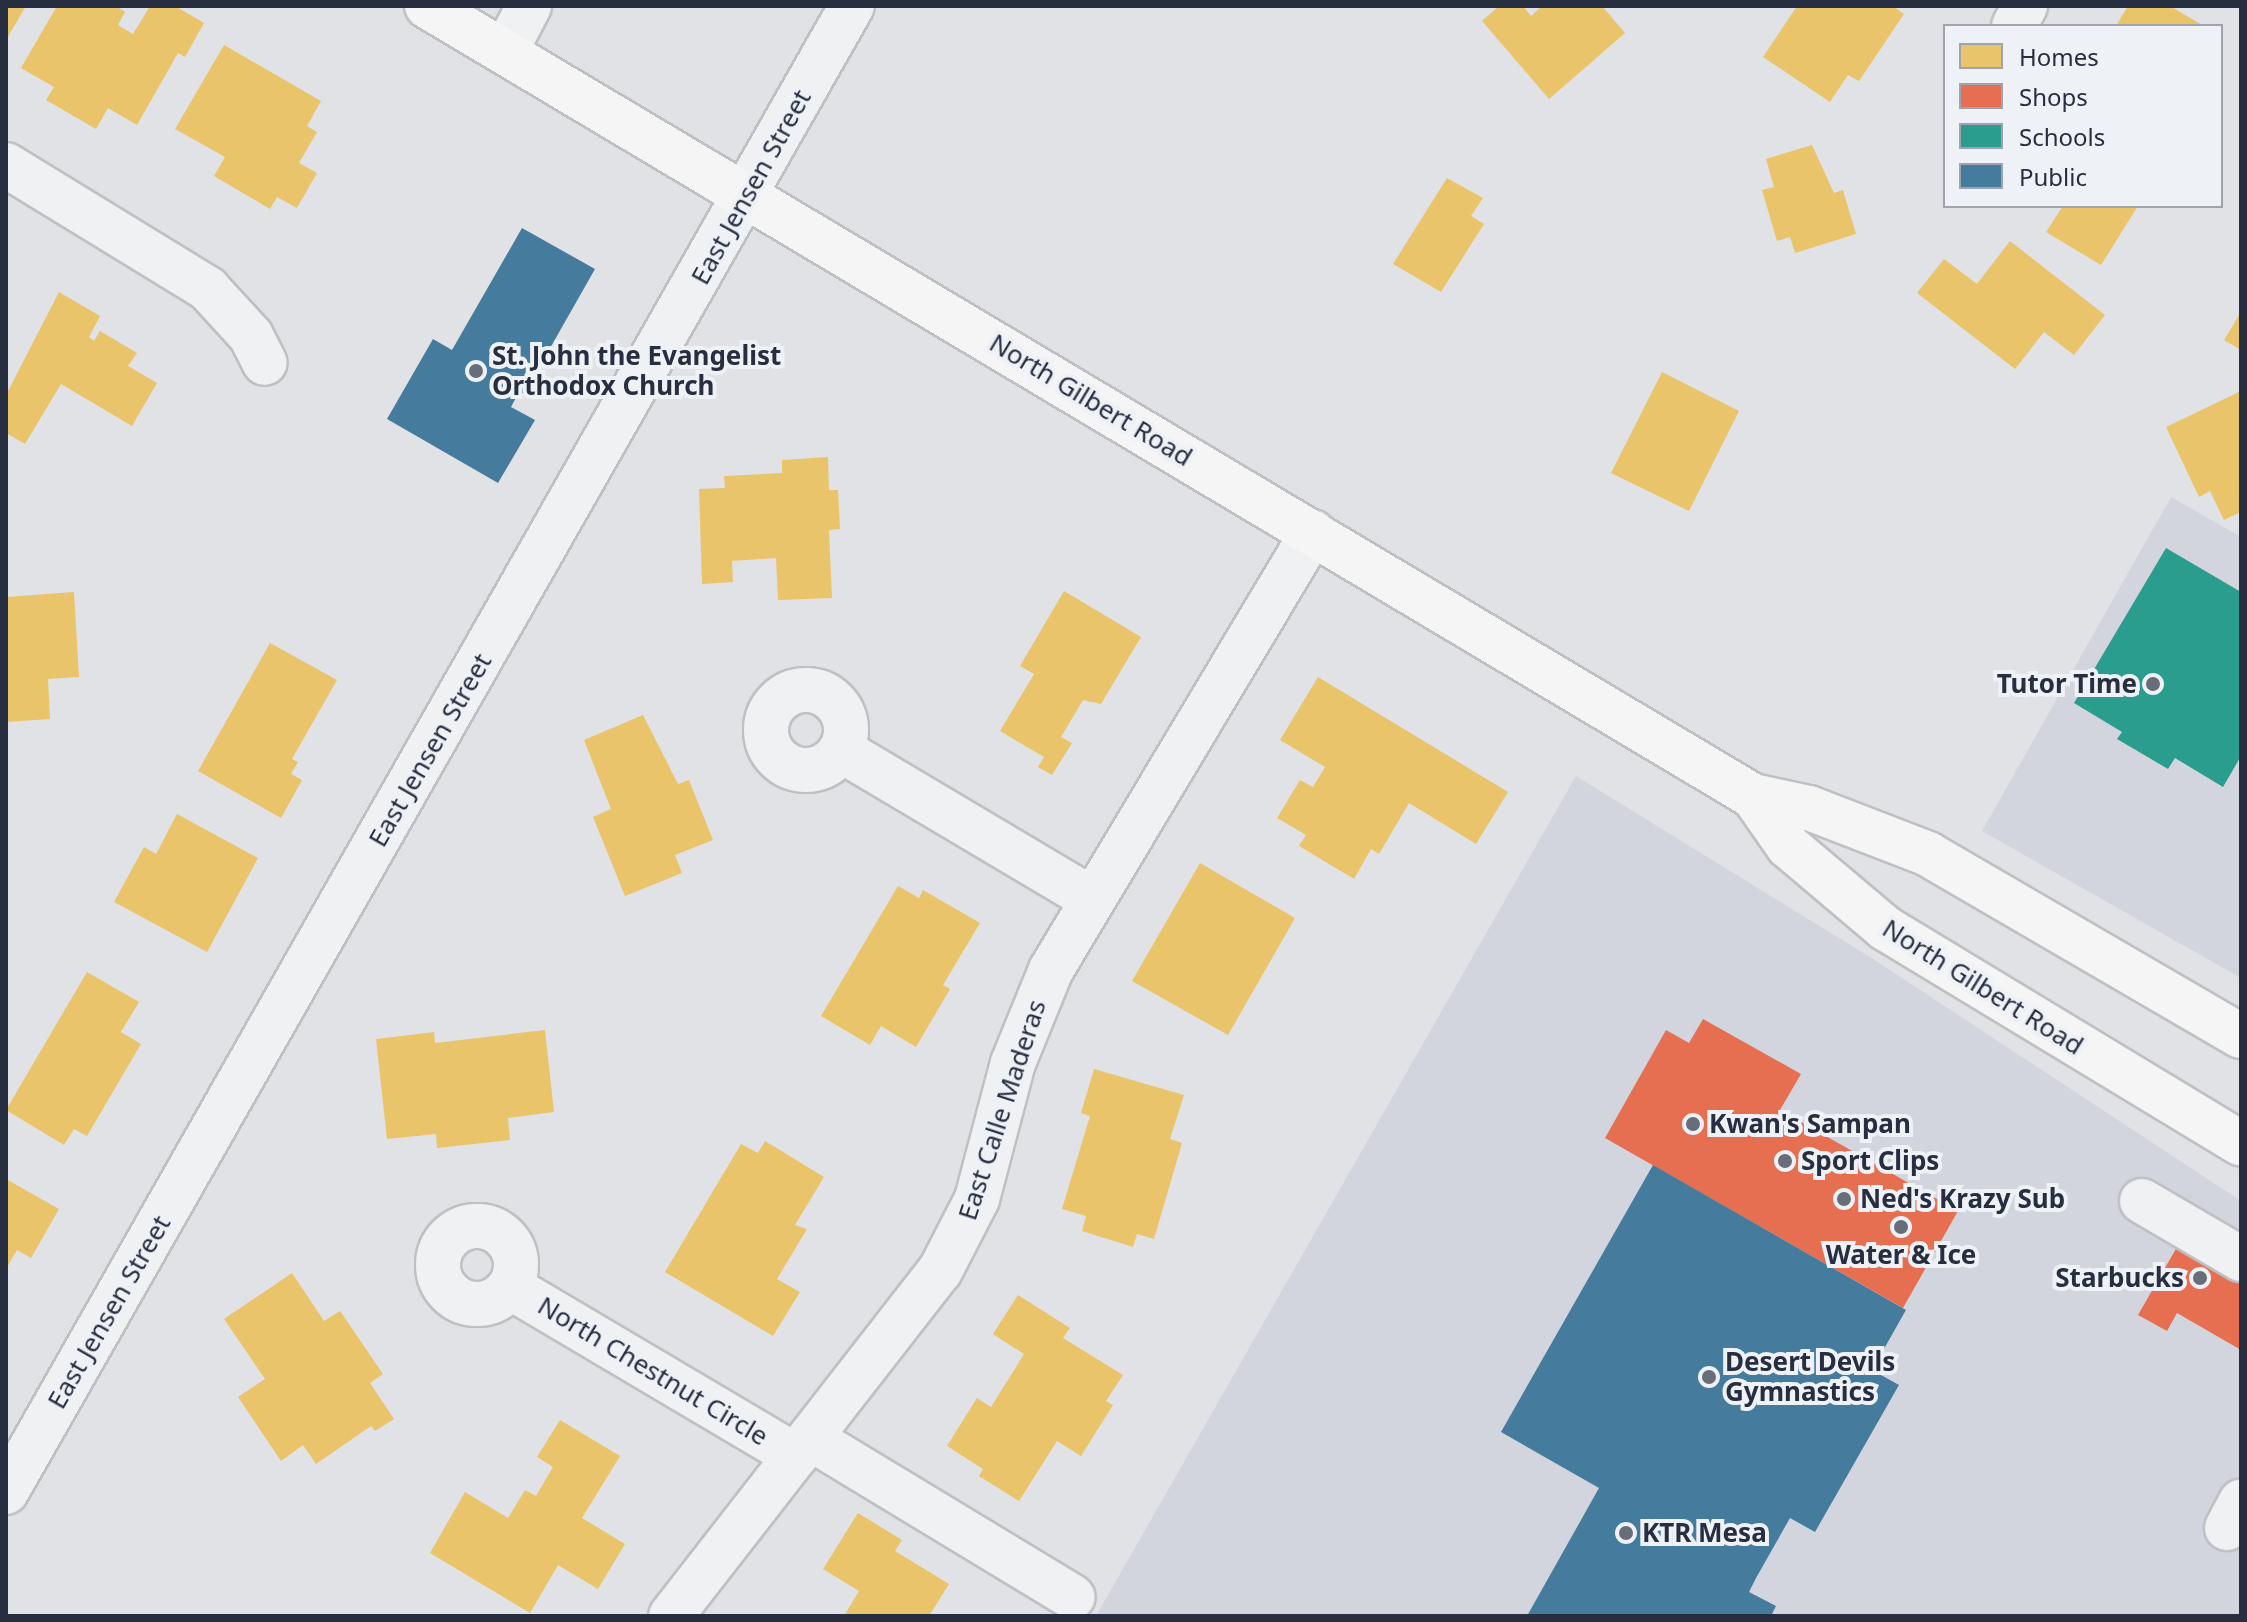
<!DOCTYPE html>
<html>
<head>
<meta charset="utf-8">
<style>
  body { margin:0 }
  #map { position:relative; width:2247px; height:1622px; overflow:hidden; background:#e1e2e6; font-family:"Noto Sans",sans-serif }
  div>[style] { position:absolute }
  .built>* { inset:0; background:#d2d5dd }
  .homes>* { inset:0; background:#e9c46a }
  .shops>* { inset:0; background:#e76f51 }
  .schools>* { inset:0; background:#2a9d8f }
  .public>* { inset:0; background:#457b9d }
  .roads { filter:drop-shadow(2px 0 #bfc0c4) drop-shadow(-2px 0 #bfc0c4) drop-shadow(0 2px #bfc0c4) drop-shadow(0 -2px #bfc0c4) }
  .minor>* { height:44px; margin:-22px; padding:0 22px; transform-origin:22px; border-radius:22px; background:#f0f1f3 }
  .minor>.ring { margin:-22px; padding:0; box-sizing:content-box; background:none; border:44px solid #f0f1f3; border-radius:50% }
  .major>* { height:44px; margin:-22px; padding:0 22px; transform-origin:22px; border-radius:22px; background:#f5f5f6 }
  .dots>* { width:22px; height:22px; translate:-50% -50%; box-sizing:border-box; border:4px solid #eef1f6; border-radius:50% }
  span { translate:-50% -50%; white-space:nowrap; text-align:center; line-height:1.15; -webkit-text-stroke:8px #eef1f6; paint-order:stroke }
  .street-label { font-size:26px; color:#272e40 }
  .poi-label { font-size:26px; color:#272e40; font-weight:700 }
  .left { translate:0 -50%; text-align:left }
  .right { translate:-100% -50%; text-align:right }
  .frame { position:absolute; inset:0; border:8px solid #272e40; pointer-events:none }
  .legend { position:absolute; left:1943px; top:24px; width:280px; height:184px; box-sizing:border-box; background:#eef1f6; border:2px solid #9ea3ad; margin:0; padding:10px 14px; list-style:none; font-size:24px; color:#272e40 }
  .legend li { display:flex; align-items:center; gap:16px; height:40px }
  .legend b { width:40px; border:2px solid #9ea3ad }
</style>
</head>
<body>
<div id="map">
  <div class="built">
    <i style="clip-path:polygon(2171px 497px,2241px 537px,2241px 978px,1982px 831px)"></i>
    <i style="clip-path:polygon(1576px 776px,1873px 959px,2241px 1201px,2241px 1616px,1096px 1616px)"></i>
  </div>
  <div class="homes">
    <i style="clip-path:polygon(6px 6px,26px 6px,6px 40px)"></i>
    <i style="clip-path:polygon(57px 6px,116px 6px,125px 12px,118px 25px,133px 34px,150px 6px,175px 6px,204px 23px,185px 57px,178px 53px,137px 125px,108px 108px,96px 129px,46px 100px,54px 87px,21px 68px)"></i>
    <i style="clip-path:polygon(1499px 6px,1523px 6px,1531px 16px,1542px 6px,1602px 6px,1625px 33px,1549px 99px,1482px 21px)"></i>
    <i style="clip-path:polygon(1797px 6px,1893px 6px,1904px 14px,1859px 81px,1848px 75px,1830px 102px,1763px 57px)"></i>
    <i style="clip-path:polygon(2128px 6px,2170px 6px,2204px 26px,2116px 26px)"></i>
    <i style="clip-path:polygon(224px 45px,321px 101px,307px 126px,317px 132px,299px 163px,317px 173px,297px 208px,277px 197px,270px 209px,214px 176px,225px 157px,175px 129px)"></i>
    <i style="clip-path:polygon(1812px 145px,1834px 193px,1843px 190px,1856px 234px,1795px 253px,1790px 237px,1777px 241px,1762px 190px,1774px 187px,1766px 159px)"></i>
    <i style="clip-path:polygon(1447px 178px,1483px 198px,1471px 216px,1484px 224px,1441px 292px,1393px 264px)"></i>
    <i style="clip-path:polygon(2063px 206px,2138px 206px,2101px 265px,2046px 232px)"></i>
    <i style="clip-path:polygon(2010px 241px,2105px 315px,2074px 355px,2044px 332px,2015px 369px,1917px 293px,1944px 259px,1977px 284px)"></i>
    <i style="clip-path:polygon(59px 292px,100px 316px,89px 337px,94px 341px,100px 331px,137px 353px,128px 366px,157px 383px,132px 426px,61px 384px,25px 444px,6px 433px,6px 395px)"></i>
    <i style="clip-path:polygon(2241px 312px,2241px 350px,2224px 340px)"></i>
    <i style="clip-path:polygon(1662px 372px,1739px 411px,1689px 511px,1611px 473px)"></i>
    <i style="clip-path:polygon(2241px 391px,2241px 512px,2224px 520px,2210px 491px,2199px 497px,2166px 427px)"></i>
    <i style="clip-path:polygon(828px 457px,829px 490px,838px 490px,840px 529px,829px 530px,832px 598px,778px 600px,776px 558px,732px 561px,733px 582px,702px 584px,699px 489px,725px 488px,724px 476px,782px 473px,782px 460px)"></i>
    <i style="clip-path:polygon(1064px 591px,1141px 637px,1101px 704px,1083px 700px,1061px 737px,1072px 743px,1052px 775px,1038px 767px,1044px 757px,1000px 731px,1034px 674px,1020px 666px)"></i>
    <i style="clip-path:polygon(74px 592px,79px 677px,48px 679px,50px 719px,6px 722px,6px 597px)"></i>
    <i style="clip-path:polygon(270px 643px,337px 680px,292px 759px,298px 762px,291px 774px,302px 780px,281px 818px,198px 771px)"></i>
    <i style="clip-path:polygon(1318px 677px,1508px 792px,1476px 844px,1409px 803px,1379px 854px,1371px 849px,1354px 879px,1299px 846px,1306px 835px,1277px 818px,1300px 780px,1313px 787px,1325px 767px,1280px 740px)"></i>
    <i style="clip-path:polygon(643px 715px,678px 784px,689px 780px,713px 840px,675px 855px,682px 873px,625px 896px,593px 817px,611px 809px,584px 740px)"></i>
    <i style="clip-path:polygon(177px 814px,258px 858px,207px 952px,114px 902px,144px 847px,156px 854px)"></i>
    <i style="clip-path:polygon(1200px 863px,1295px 918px,1228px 1035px,1132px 981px)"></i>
    <i style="clip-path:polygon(898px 886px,919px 898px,923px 890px,980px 923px,943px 985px,950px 989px,916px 1047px,881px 1026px,870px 1045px,821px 1016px)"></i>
    <i style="clip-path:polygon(87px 972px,139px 1002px,121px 1032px,141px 1044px,87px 1136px,74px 1129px,64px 1145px,6px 1110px)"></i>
    <i style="clip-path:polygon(545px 1030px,554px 1112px,508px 1118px,510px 1140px,437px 1148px,436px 1134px,387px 1139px,376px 1039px,434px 1032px,435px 1043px)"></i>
    <i style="clip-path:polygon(1094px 1069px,1184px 1095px,1170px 1139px,1182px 1143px,1154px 1239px,1137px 1234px,1133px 1247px,1082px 1231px,1086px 1216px,1062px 1209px,1090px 1116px,1081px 1113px)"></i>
    <i style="clip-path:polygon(765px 1141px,824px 1177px,795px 1225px,807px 1229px,777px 1279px,800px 1292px,773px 1336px,665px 1272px,741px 1144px,758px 1153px)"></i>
    <i style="clip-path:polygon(6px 1179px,59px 1209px,31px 1258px,17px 1250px,6px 1269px)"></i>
    <i style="clip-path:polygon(292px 1273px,324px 1321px,340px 1311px,383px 1374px,370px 1383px,394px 1419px,375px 1431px,371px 1426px,316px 1464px,303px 1445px,281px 1461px,238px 1397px,265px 1379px,224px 1319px)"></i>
    <i style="clip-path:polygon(1018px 1295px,1070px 1328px,1063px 1338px,1123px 1375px,1106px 1401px,1113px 1405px,1081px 1456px,1057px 1441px,1019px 1501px,979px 1476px,983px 1469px,947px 1446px,977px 1398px,991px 1407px,1024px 1354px,993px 1334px)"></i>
    <i style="clip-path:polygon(560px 1420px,620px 1456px,582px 1518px,625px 1544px,598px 1589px,558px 1565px,530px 1613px,430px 1553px,465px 1492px,508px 1518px,525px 1490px,536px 1496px,553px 1467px,537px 1457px)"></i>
    <i style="clip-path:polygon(858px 1513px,902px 1540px,895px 1551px,949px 1584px,929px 1616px,844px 1616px,859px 1591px,823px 1569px)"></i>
  </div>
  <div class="shops">
    <i style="clip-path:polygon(1703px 1019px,1801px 1074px,1780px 1110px,1958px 1211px,1903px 1308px,1605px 1138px,1666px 1030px,1689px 1043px)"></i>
    <i style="clip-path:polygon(2185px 1233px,2241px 1265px,2241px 1350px,2177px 1313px,2167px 1331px,2138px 1315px)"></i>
  </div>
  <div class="schools">
    <i style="clip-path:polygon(2166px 548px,2241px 592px,2241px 756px,2223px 787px,2175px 758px,2168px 769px,2117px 739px,2122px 732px,2074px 703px)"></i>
  </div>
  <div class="public">
    <i style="clip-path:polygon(522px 228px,595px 269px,524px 394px,519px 392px,511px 407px,535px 420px,498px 483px,387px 419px,433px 339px,452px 350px)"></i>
    <i style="clip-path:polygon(1653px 1165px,1906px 1310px,1872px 1370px,1899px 1385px,1815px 1532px,1790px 1518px,1756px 1578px,1749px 1592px,1776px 1606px,1771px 1616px,1527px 1616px,1599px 1488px,1501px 1432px)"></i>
  </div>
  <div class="roads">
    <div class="minor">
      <i style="left:2014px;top:26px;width:23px;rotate:-61deg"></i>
      <i style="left:505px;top:52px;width:52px;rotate:-62.4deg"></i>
      <i style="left:6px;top:165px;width:237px;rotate:31.5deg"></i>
      <i style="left:208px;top:289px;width:64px;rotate:47.5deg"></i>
      <i style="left:251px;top:336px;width:30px;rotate:63deg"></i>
      <i class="ring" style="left:766px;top:690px;width:36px;height:36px"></i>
      <i style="left:841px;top:750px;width:292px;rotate:30.7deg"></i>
      <i style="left:2142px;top:1201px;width:115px;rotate:30.4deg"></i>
      <i class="ring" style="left:438px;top:1226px;width:34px;height:34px"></i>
      <i style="left:510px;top:1287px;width:332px;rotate:30.6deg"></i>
      <i style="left:810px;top:1438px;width:307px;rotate:31.2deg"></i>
      <i style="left:6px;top:1492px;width:1710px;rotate:-60.35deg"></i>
      <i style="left:2227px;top:1528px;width:30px;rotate:-62deg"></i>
      <i style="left:671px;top:1616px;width:437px;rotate:-52.1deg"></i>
      <i style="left:940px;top:1271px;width:81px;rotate:-62.8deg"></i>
      <i style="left:977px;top:1199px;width:141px;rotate:-75.2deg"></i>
      <i style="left:1013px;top:1063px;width:100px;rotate:-67.8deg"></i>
      <i style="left:1051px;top:970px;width:510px;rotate:-59.11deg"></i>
    </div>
    <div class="major">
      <i style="left:427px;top:6px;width:1543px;rotate:30.79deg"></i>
      <i style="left:1753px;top:796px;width:57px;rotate:12.1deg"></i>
      <i style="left:1809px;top:808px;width:128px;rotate:21.1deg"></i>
      <i style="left:1928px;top:854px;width:362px;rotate:30.2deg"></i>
      <i style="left:1753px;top:796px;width:61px;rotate:55deg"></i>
      <i style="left:1788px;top:846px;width:127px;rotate:40.2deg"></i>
      <i style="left:1885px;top:928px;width:416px;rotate:31.2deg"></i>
    </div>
  </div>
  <div class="dots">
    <i style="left:476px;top:371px;background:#686d7a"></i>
    <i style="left:2153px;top:684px;background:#686d7a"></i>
    <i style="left:1693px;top:1124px;background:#686d7a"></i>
    <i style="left:1785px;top:1161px;background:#686d7a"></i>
    <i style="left:1844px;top:1199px;background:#686d7a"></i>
    <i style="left:1901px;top:1227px;background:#686d7a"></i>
    <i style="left:2200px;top:1278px;background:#686d7a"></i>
    <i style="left:1709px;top:1377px;background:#686d7a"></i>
    <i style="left:1626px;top:1533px;background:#686d7a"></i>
  </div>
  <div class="street-label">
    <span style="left:751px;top:187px;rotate:-61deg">East Jensen Street</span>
    <span style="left:1091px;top:400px;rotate:31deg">North Gilbert Road</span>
    <span style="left:430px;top:750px;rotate:-60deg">East Jensen Street</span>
    <span style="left:1983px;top:987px;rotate:32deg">North Gilbert Road</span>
    <span style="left:1002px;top:1110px;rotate:-72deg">East Calle Maderas</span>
    <span style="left:109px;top:1312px;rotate:-60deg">East Jensen Street</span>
    <span style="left:653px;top:1371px;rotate:31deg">North Chestnut Circle</span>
  </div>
  <div class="poi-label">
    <span class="left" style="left:492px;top:371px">St. John the Evangelist<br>Orthodox Church</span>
    <span class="right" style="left:2137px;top:684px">Tutor Time</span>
    <span class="left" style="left:1709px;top:1124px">Kwan's Sampan</span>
    <span class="left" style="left:1801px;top:1161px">Sport Clips</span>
    <span class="left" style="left:1860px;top:1199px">Ned's Krazy Sub</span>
    <span style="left:1901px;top:1255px">Water &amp; Ice</span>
    <span class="right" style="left:2184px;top:1278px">Starbucks</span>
    <span class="left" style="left:1725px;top:1377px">Desert Devils<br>Gymnastics</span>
    <span class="left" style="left:1642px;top:1533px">KTR Mesa</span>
  </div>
  <div class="frame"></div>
  <ul class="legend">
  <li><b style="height:22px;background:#e9c46a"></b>Homes</li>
  <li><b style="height:22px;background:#e76f51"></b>Shops</li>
  <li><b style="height:22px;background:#2a9d8f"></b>Schools</li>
  <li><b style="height:22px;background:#457b9d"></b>Public</li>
  </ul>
</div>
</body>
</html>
